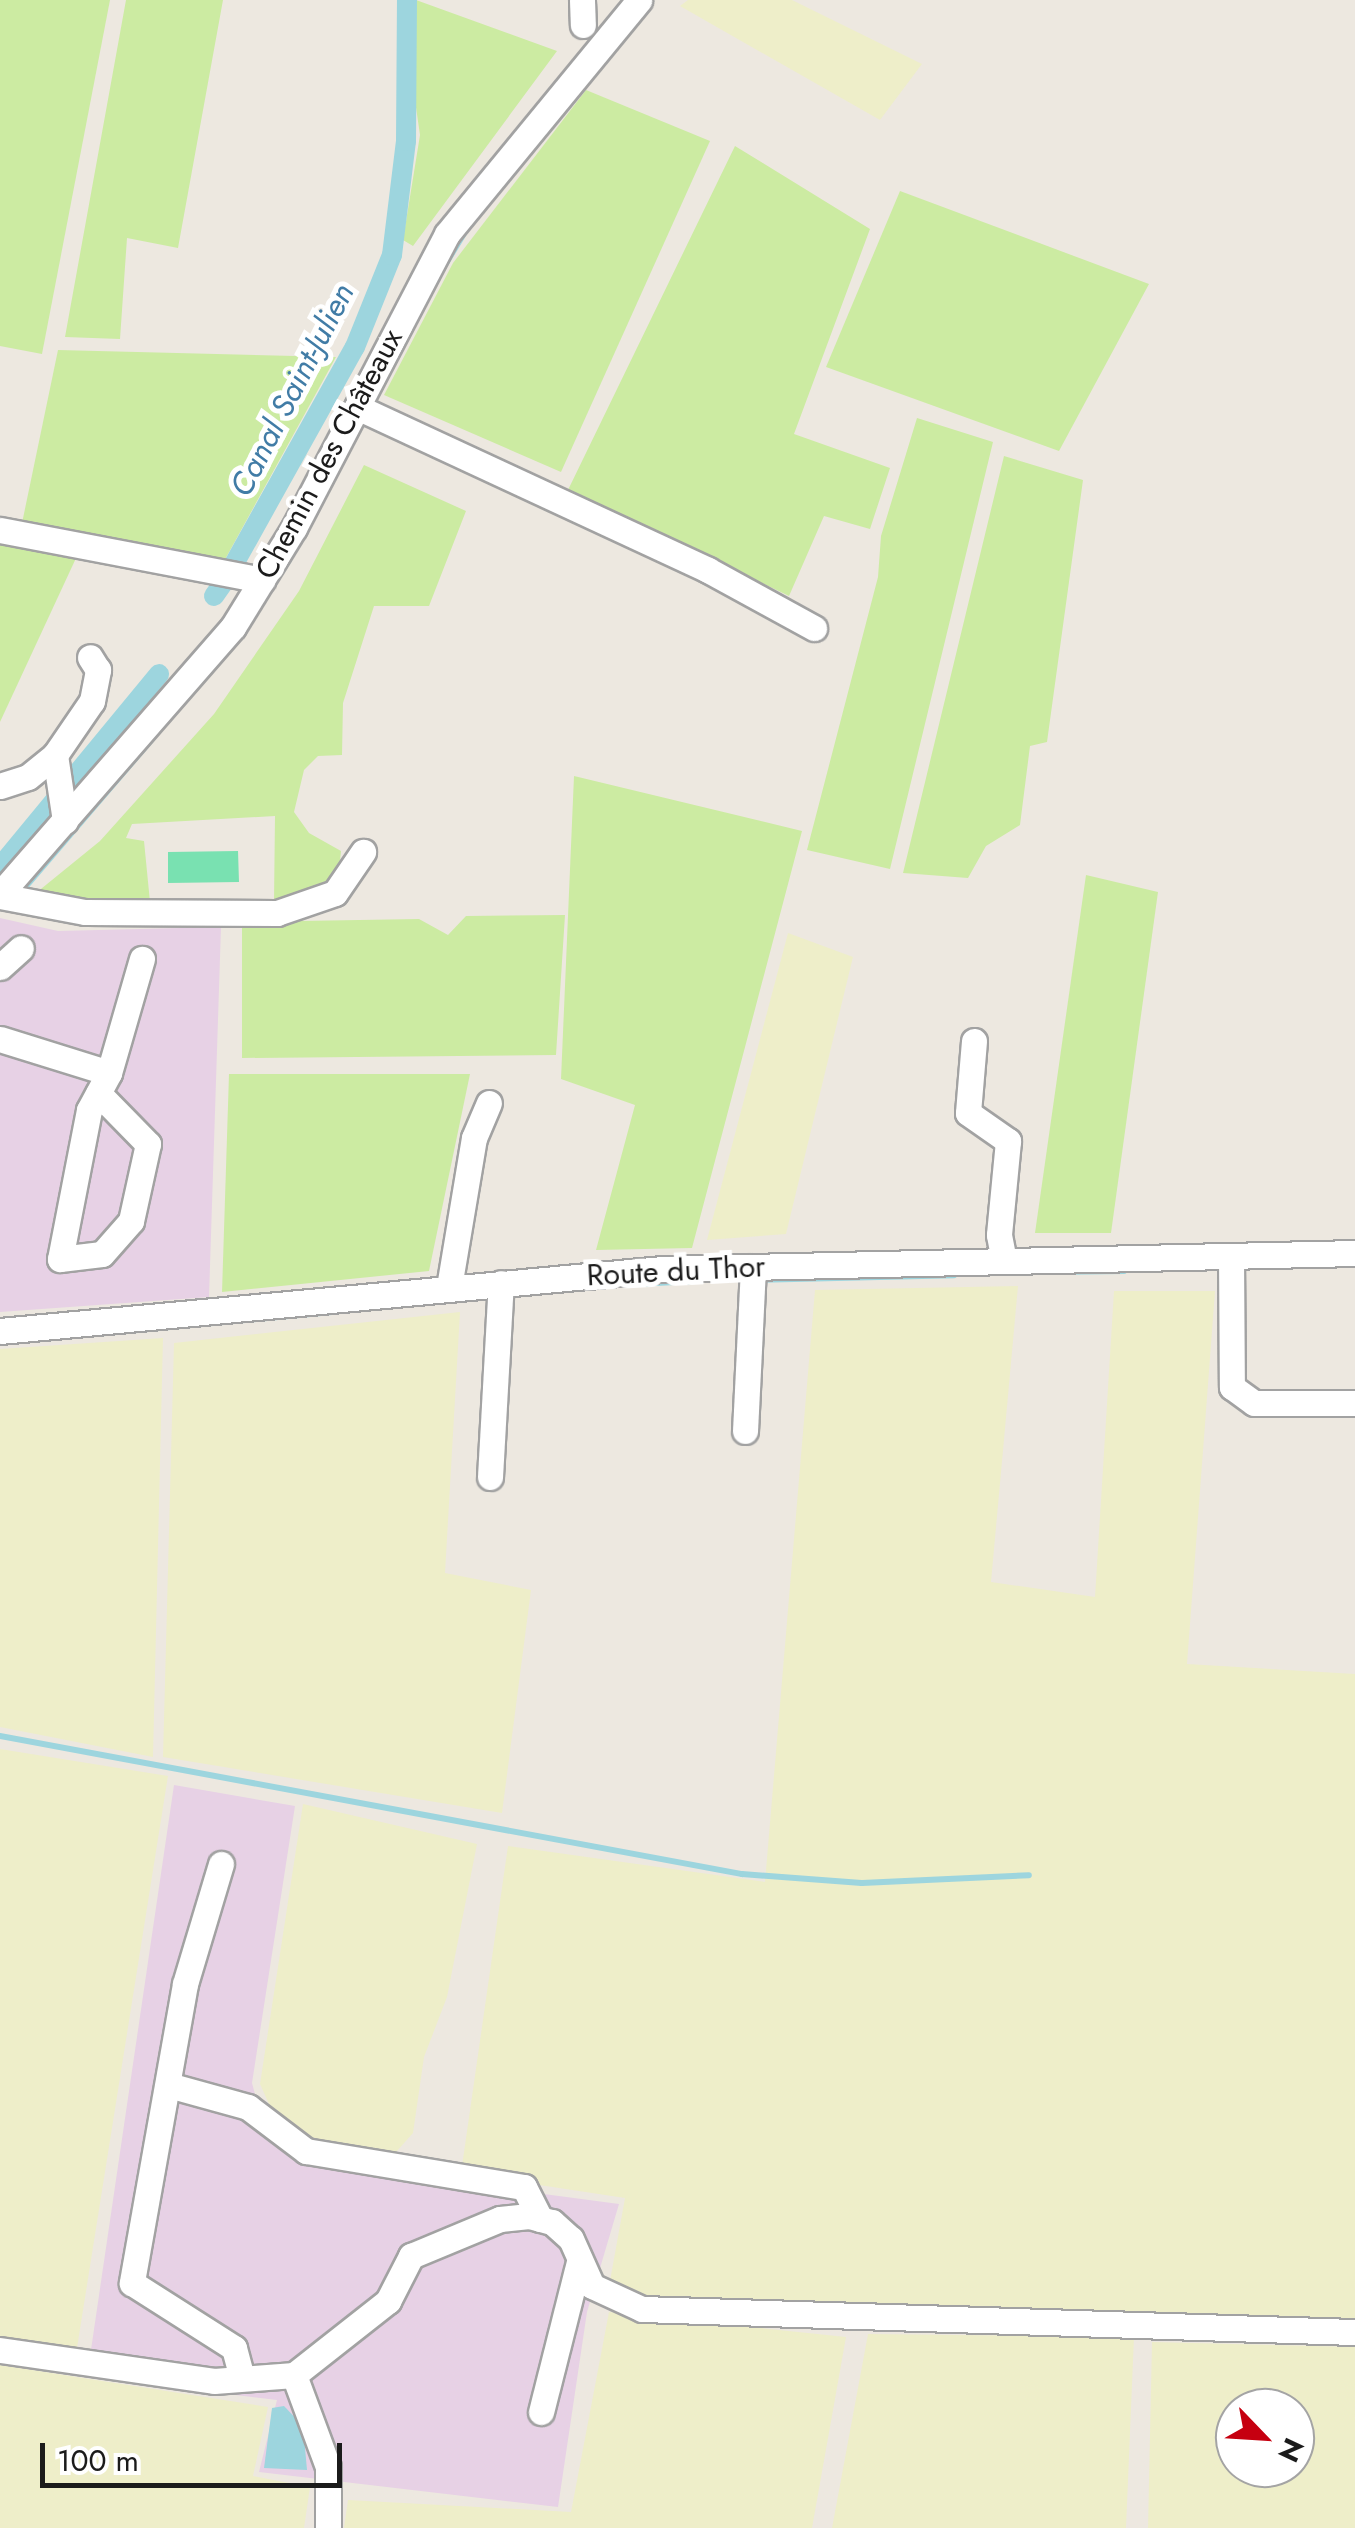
<!DOCTYPE html>
<html>
<head>
<meta charset="utf-8">
<style>
  body { margin:0 }
  #map { position:relative; width:1355px; height:2528px; overflow:hidden; background:#ede8e0; font-family:Jost,sans-serif }
  div>[style] { position:absolute }
  .industrial>* { inset:0; background:#e7d1e5 }
  .farmland>* { inset:0; background:#eeeec9 }
  .grass>* { inset:0; background:#cceba2 }
  .pitch>* { inset:0; background:#79e1b1 }
  .water>* { inset:0; background:#9dd5de }
  .stream>* { height:6px; margin:-3px; padding:0 3px; transform-origin:3px; border-radius:3px; background:#9dd5de }
  .canal>* { height:20px; margin:-10px; padding:0 10px; transform-origin:10px; border-radius:10px; background:#9dd5de }
  .roads { filter:drop-shadow(2px 0 #a2a2a2) drop-shadow(-2px 0 #a2a2a2) drop-shadow(0 2px #a2a2a2) drop-shadow(0 -2px #a2a2a2) }
  .minor>* { height:25px; margin:-12.5px; padding:0 12.5px; transform-origin:12.5px; border-radius:12.5px; background:#fff }
  span { translate:-50% -50%; white-space:nowrap; text-align:center; line-height:1.15; -webkit-text-stroke:10px #fff; paint-order:stroke }
  .street-label { font-size:30px; color:#1b1b1b }
  .water-label { font-size:32px; color:#417ca6; font-style:italic }
  .north { position:absolute; left:1215px; top:2388px; width:100px; height:100px; box-sizing:border-box; background:#fff; border:2px solid #a4a4a4; border-radius:50%; rotate:115deg; font-size:28px; font-weight:700; line-height:40px; text-align:center; color:#1b1b1b }
  .north::after { content:''; display:block; margin:auto; width:35px; height:45px; background:#c60010; clip-path:polygon(50% 0,100% 100%,50% 72%,0 100%) }
  .scale { position:absolute; left:40px; top:2443px; width:302px; height:45px; box-sizing:border-box; border:5px solid #1b1b1b; border-top:0; padding-left:12px; font-size:30px; line-height:35px; white-space:nowrap; color:#1b1b1b; -webkit-text-stroke:8px #fff; paint-order:stroke }
</style>
</head>
<body>
<div id="map">
  <div class="industrial">
    <i style="clip-path:polygon(0 918px,58px 931px,221px 927px,209px 1297px,0 1312px)"></i>
    <i style="clip-path:polygon(174px 1785px,295px 1806px,252px 2083px,264px 2128px,445px 2181px,619px 2204px,587px 2312px,558px 2507px,259px 2472px,277px 2400px,87px 2377px)"></i>
  </div>
  <div class="farmland">
    <i style="clip-path:polygon(688px 0,792px 0,922px 64px,880px 120px,680px 6px)"></i>
    <i style="clip-path:polygon(788px 933px,853px 957px,786px 1234px,707px 1240px)"></i>
    <i style="clip-path:polygon(1018px 1286px,991px 1582px,1095px 1597px,1114px 1291px,1215px 1291px,1187px 1664px,1355px 1674px,1355px 2324px,648px 2302px,609px 2286px,625px 2198px,461px 2173px,508px 1846px,765px 1882px,815px 1290px)"></i>
    <i style="clip-path:polygon(460px 1312px,445px 1573px,531px 1590px,502px 1813px,163px 1757px,174px 1343px)"></i>
    <i style="clip-path:polygon(163px 1338px,153px 1757px,0 1727px,0 1349px)"></i>
    <i style="clip-path:polygon(0 1749px,168px 1776px,77px 2348px,0 2339px)"></i>
    <i style="clip-path:polygon(303px 1804px,477px 1844px,447px 1997px,424px 2057px,413px 2133px,389px 2160px,314px 2141px,273px 2113px,260px 2084px)"></i>
    <i style="clip-path:polygon(609px 2312px,846px 2337px,812px 2528px,344px 2528px,348px 2500px,571px 2512px)"></i>
    <i style="clip-path:polygon(868px 2334px,1134px 2337px,1126px 2528px,832px 2528px)"></i>
    <i style="clip-path:polygon(evenodd,1152px 2342px,1355px 2347px,1355px 2528px,1148px 2528px,1152px 2342px,1235px 2408px,1295px 2408px,1295px 2468px,1235px 2468px,1235px 2408px)"></i>
    <i style="clip-path:polygon(0 2365px,268px 2407px,253px 2476px,310px 2487px,304px 2528px,0 2528px)"></i>
  </div>
  <div class="grass">
    <i style="clip-path:polygon(0 0,110px 0,42px 354px,0 346px)"></i>
    <i style="clip-path:polygon(126px 0,223px 0,178px 248px,127px 238px,120px 339px,65px 337px)"></i>
    <i style="clip-path:polygon(416px 0,557px 51px,413px 246px,403px 240px,420px 135px,410px 66px)"></i>
    <i style="clip-path:polygon(586px 90px,710px 141px,561px 472px,384px 395px,453px 263px)"></i>
    <i style="clip-path:polygon(735px 146px,870px 229px,794px 434px,890px 468px,870px 529px,824px 516px,789px 596px,568px 490px)"></i>
    <i style="clip-path:polygon(900px 191px,1149px 284px,1059px 451px,826px 367px)"></i>
    <i style="clip-path:polygon(58px 350px,336px 357px,222px 565px,21px 528px)"></i>
    <i style="clip-path:polygon(917px 418px,993px 442px,890px 869px,807px 850px,878px 577px,881px 536px)"></i>
    <i style="clip-path:polygon(1004px 456px,1083px 480px,1047px 742px,1030px 746px,1020px 825px,986px 846px,968px 878px,903px 873px)"></i>
    <i style="clip-path:polygon(364px 465px,466px 511px,429px 606px,374px 606px,343px 703px,342px 755px,318px 756px,304px 770px,294px 812px,309px 833px,341px 851px,339px 870px,313px 894px,274px 901px,275px 816px,132px 824px,126px 838px,144px 841px,150px 902px,88px 904px,36px 893px,100px 841px,214px 714px,299px 591px)"></i>
    <i style="clip-path:polygon(0 540px,77px 556px,0 722px)"></i>
    <i style="clip-path:polygon(574px 776px,802px 831px,692px 1248px,596px 1250px,635px 1105px,561px 1079px)"></i>
    <i style="clip-path:polygon(1086px 875px,1158px 892px,1111px 1233px,1035px 1233px)"></i>
    <i style="clip-path:polygon(565px 915px,556px 1055px,242px 1058px,242px 922px,419px 919px,448px 935px,466px 916px)"></i>
    <i style="clip-path:polygon(229px 1074px,470px 1074px,429px 1271px,222px 1292px)"></i>
  </div>
  <div class="pitch">
    <i style="clip-path:polygon(238px 851px,239px 882px,168px 883px,168px 852px)"></i>
  </div>
  <div class="water">
    <i style="clip-path:polygon(284px 2406px,303px 2426px,307px 2470px,264px 2468px,272px 2408px)"></i>
  </div>
  <div class="stream">
    <i style="left:442px;top:270px;width:52px;rotate:-59deg"></i>
    <i style="left:377px;top:395px;width:33px;rotate:-63deg"></i>
    <i style="left:245px;top:629px;width:82px;rotate:-57.5deg"></i>
    <i style="left:21px;top:892px;width:203px;rotate:-49.4deg"></i>
    <i style="left:1046px;top:1272px;width:78px;rotate:-0.7deg"></i>
    <i style="left:756px;top:1280px;width:198px;rotate:-1.4deg"></i>
    <i style="left:637px;top:1284px;width:57px;rotate:-3deg"></i>
    <i style="left:9px;top:1342px;width:327px;rotate:-5.3deg"></i>
    <i style="left:0;top:1736px;width:755px;rotate:10.54deg"></i>
    <i style="left:742px;top:1874px;width:120px;rotate:4.3deg"></i>
    <i style="left:862px;top:1883px;width:167px;rotate:-2.7deg"></i>
  </div>
  <div class="canal">
    <i style="left:234px;top:564px;width:248px;rotate:-60.9deg"></i>
    <i style="left:355px;top:347px;width:99px;rotate:-68.1deg"></i>
    <i style="left:392px;top:255px;width:115px;rotate:-83deg"></i>
    <i style="left:406px;top:141px;width:141px;rotate:-89.6deg"></i>
    <i style="left:214px;top:596px;width:19px;rotate:-55deg"></i>
    <i style="left:0;top:867px;width:250px;rotate:-50.5deg"></i>
  </div>
  <div class="roads">
    <div class="minor">
      <i style="left:582px;top:0;width:25px;rotate:88deg"></i>
      <i style="left:357px;top:407px;width:387px;rotate:24.9deg"></i>
      <i style="left:708px;top:570px;width:121px;rotate:28.7deg"></i>
      <i style="left:0;top:530px;width:267px;rotate:10.8deg"></i>
      <i style="left:0;top:786px;width:29px;rotate:-18deg"></i>
      <i style="left:28px;top:777px;width:35px;rotate:-39deg"></i>
      <i style="left:65px;top:821px;width:67px;rotate:-98.6deg"></i>
      <i style="left:55px;top:755px;width:65px;rotate:-55.6deg"></i>
      <i style="left:92px;top:701px;width:32px;rotate:-79deg"></i>
      <i style="left:98px;top:670px;width:15px;rotate:-122deg"></i>
      <i style="left:0;top:894px;width:354px;rotate:-48.9deg"></i>
      <i style="left:233px;top:627px;width:116px;rotate:-58.4deg"></i>
      <i style="left:294px;top:528px;width:331px;rotate:-62.5deg"></i>
      <i style="left:447px;top:234px;width:303px;rotate:-50.6deg"></i>
      <i style="left:0;top:896px;width:86px;rotate:10.7deg"></i>
      <i style="left:85px;top:912px;width:192px;rotate:0.3deg"></i>
      <i style="left:277px;top:913px;width:61px;rotate:-19deg"></i>
      <i style="left:335px;top:893px;width:50px;rotate:-55.7deg"></i>
      <i style="left:0;top:967px;width:28px;rotate:-42deg"></i>
      <i style="left:0;top:1039px;width:114px;rotate:17.3deg"></i>
      <i style="left:109px;top:1073px;width:42px;rotate:118.4deg"></i>
      <i style="left:89px;top:1110px;width:152px;rotate:101deg"></i>
      <i style="left:60px;top:1259px;width:42px;rotate:-6.8deg"></i>
      <i style="left:102px;top:1254px;width:44px;rotate:-48.7deg"></i>
      <i style="left:131px;top:1221px;width:79px;rotate:-77.6deg"></i>
      <i style="left:148px;top:1144px;width:71px;rotate:-134.4deg"></i>
      <i style="left:974px;top:1041px;width:72px;rotate:94.8deg"></i>
      <i style="left:968px;top:1113px;width:49px;rotate:35deg"></i>
      <i style="left:1008px;top:1141px;width:94px;rotate:95.5deg"></i>
      <i style="left:999px;top:1235px;width:25px;rotate:79deg"></i>
      <i style="left:109px;top:1073px;width:119px;rotate:-73.9deg"></i>
      <i style="left:1231px;top:1256px;width:131px;rotate:89.6deg"></i>
      <i style="left:1232px;top:1387px;width:27px;rotate:36deg"></i>
      <i style="left:1254px;top:1403px;width:101px"></i>
      <i style="left:449px;top:1287px;width:151px;rotate:-80.5deg"></i>
      <i style="left:474px;top:1138px;width:38px;rotate:-67deg"></i>
      <i style="left:0;top:1331px;width:665px;rotate:-5.35deg"></i>
      <i style="left:662px;top:1269px;width:693px;rotate:-1.32deg"></i>
      <i style="left:745px;top:1431px;width:164px;rotate:-87.2deg"></i>
      <i style="left:490px;top:1477px;width:194px;rotate:-86.8deg"></i>
      <i style="left:221px;top:1864px;width:125px;rotate:106.7deg"></i>
      <i style="left:185px;top:1984px;width:304px;rotate:100.1deg"></i>
      <i style="left:132px;top:2283px;width:121px;rotate:32.5deg"></i>
      <i style="left:234px;top:2348px;width:31px;rotate:75deg"></i>
      <i style="left:172px;top:2086px;width:79px;rotate:15.4deg"></i>
      <i style="left:248px;top:2107px;width:73px;rotate:37.2deg"></i>
      <i style="left:306px;top:2151px;width:221px;rotate:9.4deg"></i>
      <i style="left:524px;top:2187px;width:36px;rotate:63deg"></i>
      <i style="left:0;top:2350px;width:216px;rotate:8.2deg"></i>
      <i style="left:214px;top:2381px;width:80px;rotate:-4.3deg"></i>
      <i style="left:294px;top:2375px;width:120px;rotate:-38.2deg"></i>
      <i style="left:388px;top:2301px;width:51px;rotate:-62.9deg"></i>
      <i style="left:411px;top:2256px;width:96px;rotate:-22.6deg"></i>
      <i style="left:500px;top:2219px;width:29px;rotate:-6deg"></i>
      <i style="left:529px;top:2216px;width:24px;rotate:15deg"></i>
      <i style="left:552px;top:2222px;width:25px;rotate:42deg"></i>
      <i style="left:571px;top:2239px;width:51px;rotate:65.9deg"></i>
      <i style="left:592px;top:2286px;width:55px;rotate:24.7deg"></i>
      <i style="left:642px;top:2309px;width:713px;rotate:1.85deg"></i>
      <i style="left:294px;top:2375px;width:98px;rotate:69.7deg"></i>
      <i style="left:328px;top:2467px;width:61px;rotate:90deg"></i>
      <i style="left:541px;top:2412px;width:155px;rotate:-75.8deg"></i>
    </div>
  </div>
  <div class="street-label">
    <span style="left:329px;top:454px;rotate:-62deg">Chemin des Châteaux</span>
    <span style="left:676px;top:1271px;rotate:-3deg">Route du Thor</span>
  </div>
  <div class="water-label">
    <span style="left:292px;top:390px;rotate:-63deg">Canal Saint-Julien</span>
  </div>
  <div class="north">N</div>
  <div class="scale">100 m</div>
</div>
</body>
</html>
